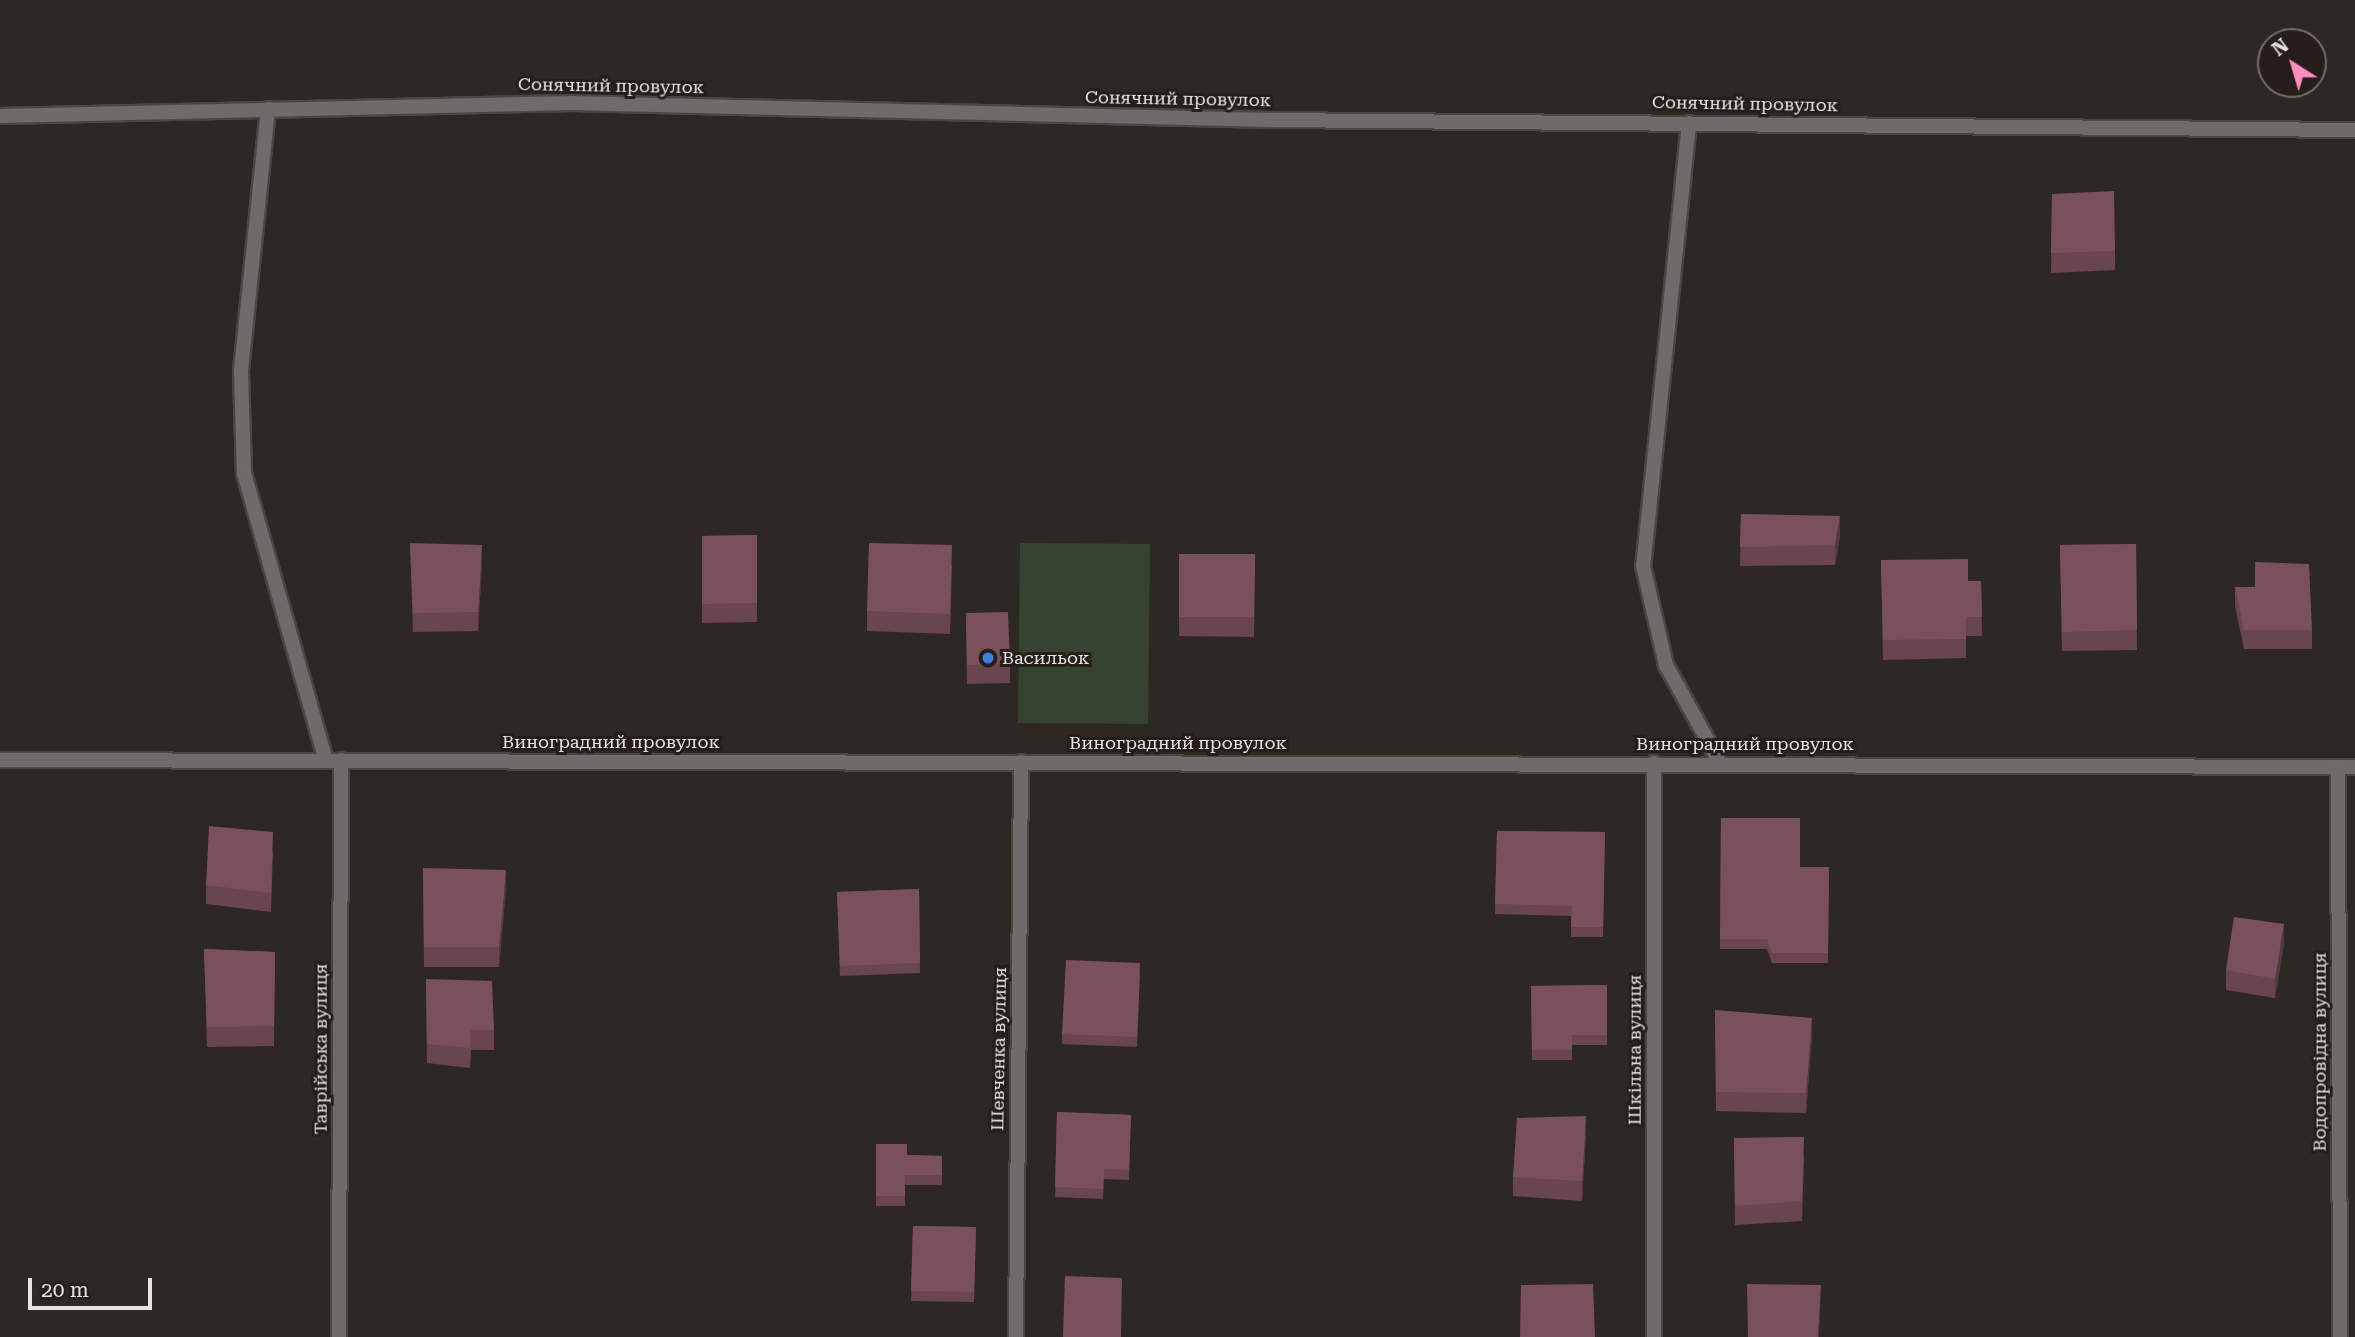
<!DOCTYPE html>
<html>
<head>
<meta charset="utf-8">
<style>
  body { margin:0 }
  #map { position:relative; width:2355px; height:1337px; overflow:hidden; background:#2e2825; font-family:"Roboto Serif",serif }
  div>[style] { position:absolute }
  .green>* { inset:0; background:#364330 }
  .roads { filter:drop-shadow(2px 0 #4c4643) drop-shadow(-2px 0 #4c4643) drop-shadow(0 2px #4c4643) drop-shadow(0 -2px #4c4643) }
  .minor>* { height:14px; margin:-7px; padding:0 7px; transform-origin:7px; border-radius:7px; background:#6f6b6a }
  .wall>* { inset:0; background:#694550 }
  .shaded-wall>* { inset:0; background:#553841 }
  .building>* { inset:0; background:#7a505d }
  .dots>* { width:19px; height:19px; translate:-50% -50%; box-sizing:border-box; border:4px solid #251e1b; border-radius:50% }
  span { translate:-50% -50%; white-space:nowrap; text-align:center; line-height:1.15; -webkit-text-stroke:6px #251e1b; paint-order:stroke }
  .street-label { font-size:18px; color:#e8e3e1 }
  .poi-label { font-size:18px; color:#e8e3e1 }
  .left { translate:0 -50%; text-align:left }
  .north { position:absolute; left:2257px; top:28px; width:70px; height:70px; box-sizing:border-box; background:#251e1b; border:2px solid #736d6a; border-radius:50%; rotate:323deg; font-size:19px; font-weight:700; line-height:28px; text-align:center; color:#e8e3e1 }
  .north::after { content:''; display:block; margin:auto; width:24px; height:32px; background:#fe8ebd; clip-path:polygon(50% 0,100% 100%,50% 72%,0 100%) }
  .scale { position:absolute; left:28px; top:1278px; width:124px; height:32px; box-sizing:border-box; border:4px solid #e8e3e1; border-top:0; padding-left:9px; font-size:21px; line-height:24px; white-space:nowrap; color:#e8e3e1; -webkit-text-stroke:5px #251e1b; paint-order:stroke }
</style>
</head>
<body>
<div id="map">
  <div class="green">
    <i style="clip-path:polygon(1020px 543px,1150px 544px,1148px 724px,1018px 723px)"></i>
  </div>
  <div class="roads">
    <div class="minor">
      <i style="left:268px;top:109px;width:264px;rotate:95.9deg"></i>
      <i style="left:241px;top:372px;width:101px;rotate:88.3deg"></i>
      <i style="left:244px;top:473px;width:299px;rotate:74.1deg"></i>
      <i style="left:0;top:116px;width:573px;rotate:-1.3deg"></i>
      <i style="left:573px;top:103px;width:698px;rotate:1.4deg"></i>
      <i style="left:1271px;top:120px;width:1084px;rotate:0.53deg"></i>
      <i style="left:1689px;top:123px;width:445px;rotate:95.9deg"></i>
      <i style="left:1643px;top:566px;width:102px;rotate:76.9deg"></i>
      <i style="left:1666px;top:665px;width:112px;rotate:61.1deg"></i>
      <i style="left:0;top:760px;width:2355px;rotate:0.17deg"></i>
      <i style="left:1654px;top:763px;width:574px;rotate:90deg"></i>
      <i style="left:2338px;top:767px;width:570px;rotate:89.8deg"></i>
      <i style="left:339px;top:1337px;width:577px;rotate:-89.8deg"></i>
      <i style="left:1016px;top:1337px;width:575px;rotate:-89.5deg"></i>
    </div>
  </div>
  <div class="wall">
    <i style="clip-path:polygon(2052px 194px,2115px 251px,2115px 270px,2051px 273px)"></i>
    <i style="clip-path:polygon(1741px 514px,1840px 536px,1835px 565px,1740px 566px)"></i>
    <i style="clip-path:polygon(757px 535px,757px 622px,702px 623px,702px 536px)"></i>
    <i style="clip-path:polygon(410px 543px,482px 565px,478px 631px,413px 632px)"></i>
    <i style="clip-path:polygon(2136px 544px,2137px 650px,2062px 651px,2060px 545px)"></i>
    <i style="clip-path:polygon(1179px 554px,1255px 554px,1254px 637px,1179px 636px)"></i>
    <i style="clip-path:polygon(1881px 560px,1968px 581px,1981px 581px,1982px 636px,1966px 636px,1966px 658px,1883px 660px)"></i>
    <i style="clip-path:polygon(2255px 562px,2312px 630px,2312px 649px,2244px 649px,2235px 606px,2235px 587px,2255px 587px)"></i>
    <i style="clip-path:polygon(952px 565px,950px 634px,867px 631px,867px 611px)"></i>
    <i style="clip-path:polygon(966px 613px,1010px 664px,1010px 683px,967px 684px)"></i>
    <i style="clip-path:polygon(1721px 818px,1800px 867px,1829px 867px,1828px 963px,1772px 963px,1767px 949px,1720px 949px)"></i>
    <i style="clip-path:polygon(1497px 831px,1605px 832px,1603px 937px,1571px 937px,1571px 916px,1495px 914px)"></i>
    <i style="clip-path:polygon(273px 851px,271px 912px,206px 904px,206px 885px)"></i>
    <i style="clip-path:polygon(423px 868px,506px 889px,499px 967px,424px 967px)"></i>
    <i style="clip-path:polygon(919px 889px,920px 973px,840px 976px,837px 892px)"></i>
    <i style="clip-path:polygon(2284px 944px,2275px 998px,2226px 990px,2226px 970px)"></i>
    <i style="clip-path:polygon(204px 949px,275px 952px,274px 1046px,207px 1047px)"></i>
    <i style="clip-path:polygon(1140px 973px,1137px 1047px,1062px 1044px,1062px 1034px)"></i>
    <i style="clip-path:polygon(426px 979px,494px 1030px,494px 1050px,471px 1050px,470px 1068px,427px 1063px)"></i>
    <i style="clip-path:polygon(1607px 985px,1607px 1045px,1572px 1045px,1572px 1060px,1532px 1060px,1531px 986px)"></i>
    <i style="clip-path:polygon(1715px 1010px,1812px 1037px,1806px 1113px,1716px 1111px)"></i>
    <i style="clip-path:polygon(1057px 1112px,1131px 1115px,1129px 1180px,1104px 1179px,1103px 1199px,1055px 1197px)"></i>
    <i style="clip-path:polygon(1586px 1135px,1582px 1201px,1513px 1196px,1513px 1177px)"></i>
    <i style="clip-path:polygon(1734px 1138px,1804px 1156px,1802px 1221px,1735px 1225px)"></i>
    <i style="clip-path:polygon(876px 1144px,907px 1155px,942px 1156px,942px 1185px,905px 1185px,905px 1206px,876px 1206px)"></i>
    <i style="clip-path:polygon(913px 1226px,976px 1227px,974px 1302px,911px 1301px)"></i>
  </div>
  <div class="shaded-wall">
    <i style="clip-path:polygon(1840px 516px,1840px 536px,1835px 565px,1835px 545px)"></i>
    <i style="clip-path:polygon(482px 545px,482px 565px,478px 631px,478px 612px)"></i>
    <i style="clip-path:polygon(506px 870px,506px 889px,499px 967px,499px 947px)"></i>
    <i style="clip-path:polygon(2284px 924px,2284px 944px,2275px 998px,2275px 979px)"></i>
    <i style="clip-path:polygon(1812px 1018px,1812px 1037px,1806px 1113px,1806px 1093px)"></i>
    <i style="clip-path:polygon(1586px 1116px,1586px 1135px,1582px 1201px,1582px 1181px)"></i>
    <i style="clip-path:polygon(1821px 1285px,1819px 1337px,1818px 1337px)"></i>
  </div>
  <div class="building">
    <i style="clip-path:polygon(2114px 191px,2115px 251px,2051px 253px,2052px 194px)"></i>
    <i style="clip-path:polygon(1741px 514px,1840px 516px,1835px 545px,1740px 547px)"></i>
    <i style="clip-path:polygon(757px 535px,757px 603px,702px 604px,702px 536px)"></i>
    <i style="clip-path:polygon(410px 543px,482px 545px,478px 612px,413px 613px)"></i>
    <i style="clip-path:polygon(869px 543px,952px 545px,950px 614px,867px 611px)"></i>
    <i style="clip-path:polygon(2136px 544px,2137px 630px,2062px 632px,2060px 545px)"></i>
    <i style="clip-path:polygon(1179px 554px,1255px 554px,1254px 617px,1179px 617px)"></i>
    <i style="clip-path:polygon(1968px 559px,1968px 581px,1981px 581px,1982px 617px,1966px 617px,1966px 639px,1883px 640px,1881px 560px)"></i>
    <i style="clip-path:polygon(2255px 562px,2309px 564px,2312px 630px,2244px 630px,2235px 587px,2255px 587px)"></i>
    <i style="clip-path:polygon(1008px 612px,1010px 664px,967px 665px,966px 613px)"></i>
    <i style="clip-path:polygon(1721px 818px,1800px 818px,1800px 867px,1829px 867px,1828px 953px,1772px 953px,1767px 939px,1720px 939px)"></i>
    <i style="clip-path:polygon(209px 826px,273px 832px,271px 893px,206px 885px)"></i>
    <i style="clip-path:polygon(1497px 831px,1605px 832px,1603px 927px,1571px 927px,1572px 906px,1495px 904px)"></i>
    <i style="clip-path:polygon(423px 868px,506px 870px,499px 947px,424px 947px)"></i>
    <i style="clip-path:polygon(919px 889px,920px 963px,840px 966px,837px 892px)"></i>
    <i style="clip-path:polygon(2234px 917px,2284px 924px,2275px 979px,2226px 970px)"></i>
    <i style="clip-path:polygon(204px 949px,275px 952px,274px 1026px,207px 1027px)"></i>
    <i style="clip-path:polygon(1066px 960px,1140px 963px,1137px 1037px,1062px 1034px)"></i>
    <i style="clip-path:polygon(426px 979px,492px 981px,494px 1030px,471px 1030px,470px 1048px,427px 1044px)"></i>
    <i style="clip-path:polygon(1607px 985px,1607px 1035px,1572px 1035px,1572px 1050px,1532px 1050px,1531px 986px)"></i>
    <i style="clip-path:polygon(1715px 1010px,1812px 1018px,1806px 1093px,1716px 1092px)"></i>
    <i style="clip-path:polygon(1057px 1112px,1131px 1115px,1129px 1170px,1104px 1169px,1103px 1189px,1055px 1187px)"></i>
    <i style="clip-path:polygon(1586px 1116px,1582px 1181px,1513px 1177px,1517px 1118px)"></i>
    <i style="clip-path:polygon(1804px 1137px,1802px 1201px,1735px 1206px,1734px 1138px)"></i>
    <i style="clip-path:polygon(876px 1144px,907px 1144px,907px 1155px,942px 1156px,942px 1175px,905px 1175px,905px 1196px,876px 1196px)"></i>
    <i style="clip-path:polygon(913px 1226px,976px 1227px,974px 1292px,911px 1291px)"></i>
    <i style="clip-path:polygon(1065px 1276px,1122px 1278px,1121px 1337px,1063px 1337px)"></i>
    <i style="clip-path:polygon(1593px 1284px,1595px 1337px,1520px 1337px,1521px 1285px)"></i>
    <i style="clip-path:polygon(1747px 1284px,1821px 1285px,1818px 1337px,1748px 1337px)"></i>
  </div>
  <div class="dots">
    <i style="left:988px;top:658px;background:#3f7fe0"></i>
  </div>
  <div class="street-label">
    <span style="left:611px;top:86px;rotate:1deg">Сонячний провулок</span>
    <span style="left:1178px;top:99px;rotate:1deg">Сонячний провулок</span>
    <span style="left:1745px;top:104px;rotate:1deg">Сонячний провулок</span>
    <span style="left:611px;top:742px">Виноградний провулок</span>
    <span style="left:1178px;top:743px">Виноградний провулок</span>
    <span style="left:1745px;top:744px">Виноградний провулок</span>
    <span style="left:321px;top:1049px;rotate:-90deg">Таврійська вулиця</span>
    <span style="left:999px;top:1049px;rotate:-89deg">Шевченка вулиця</span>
    <span style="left:1635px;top:1050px;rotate:-90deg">Шкільна вулиця</span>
    <span style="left:2320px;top:1052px;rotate:-90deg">Водопровідна вулиця</span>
  </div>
  <div class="poi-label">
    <span class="left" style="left:1002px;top:658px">Васильок</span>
  </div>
  <div class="north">N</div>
  <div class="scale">20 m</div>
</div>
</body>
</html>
